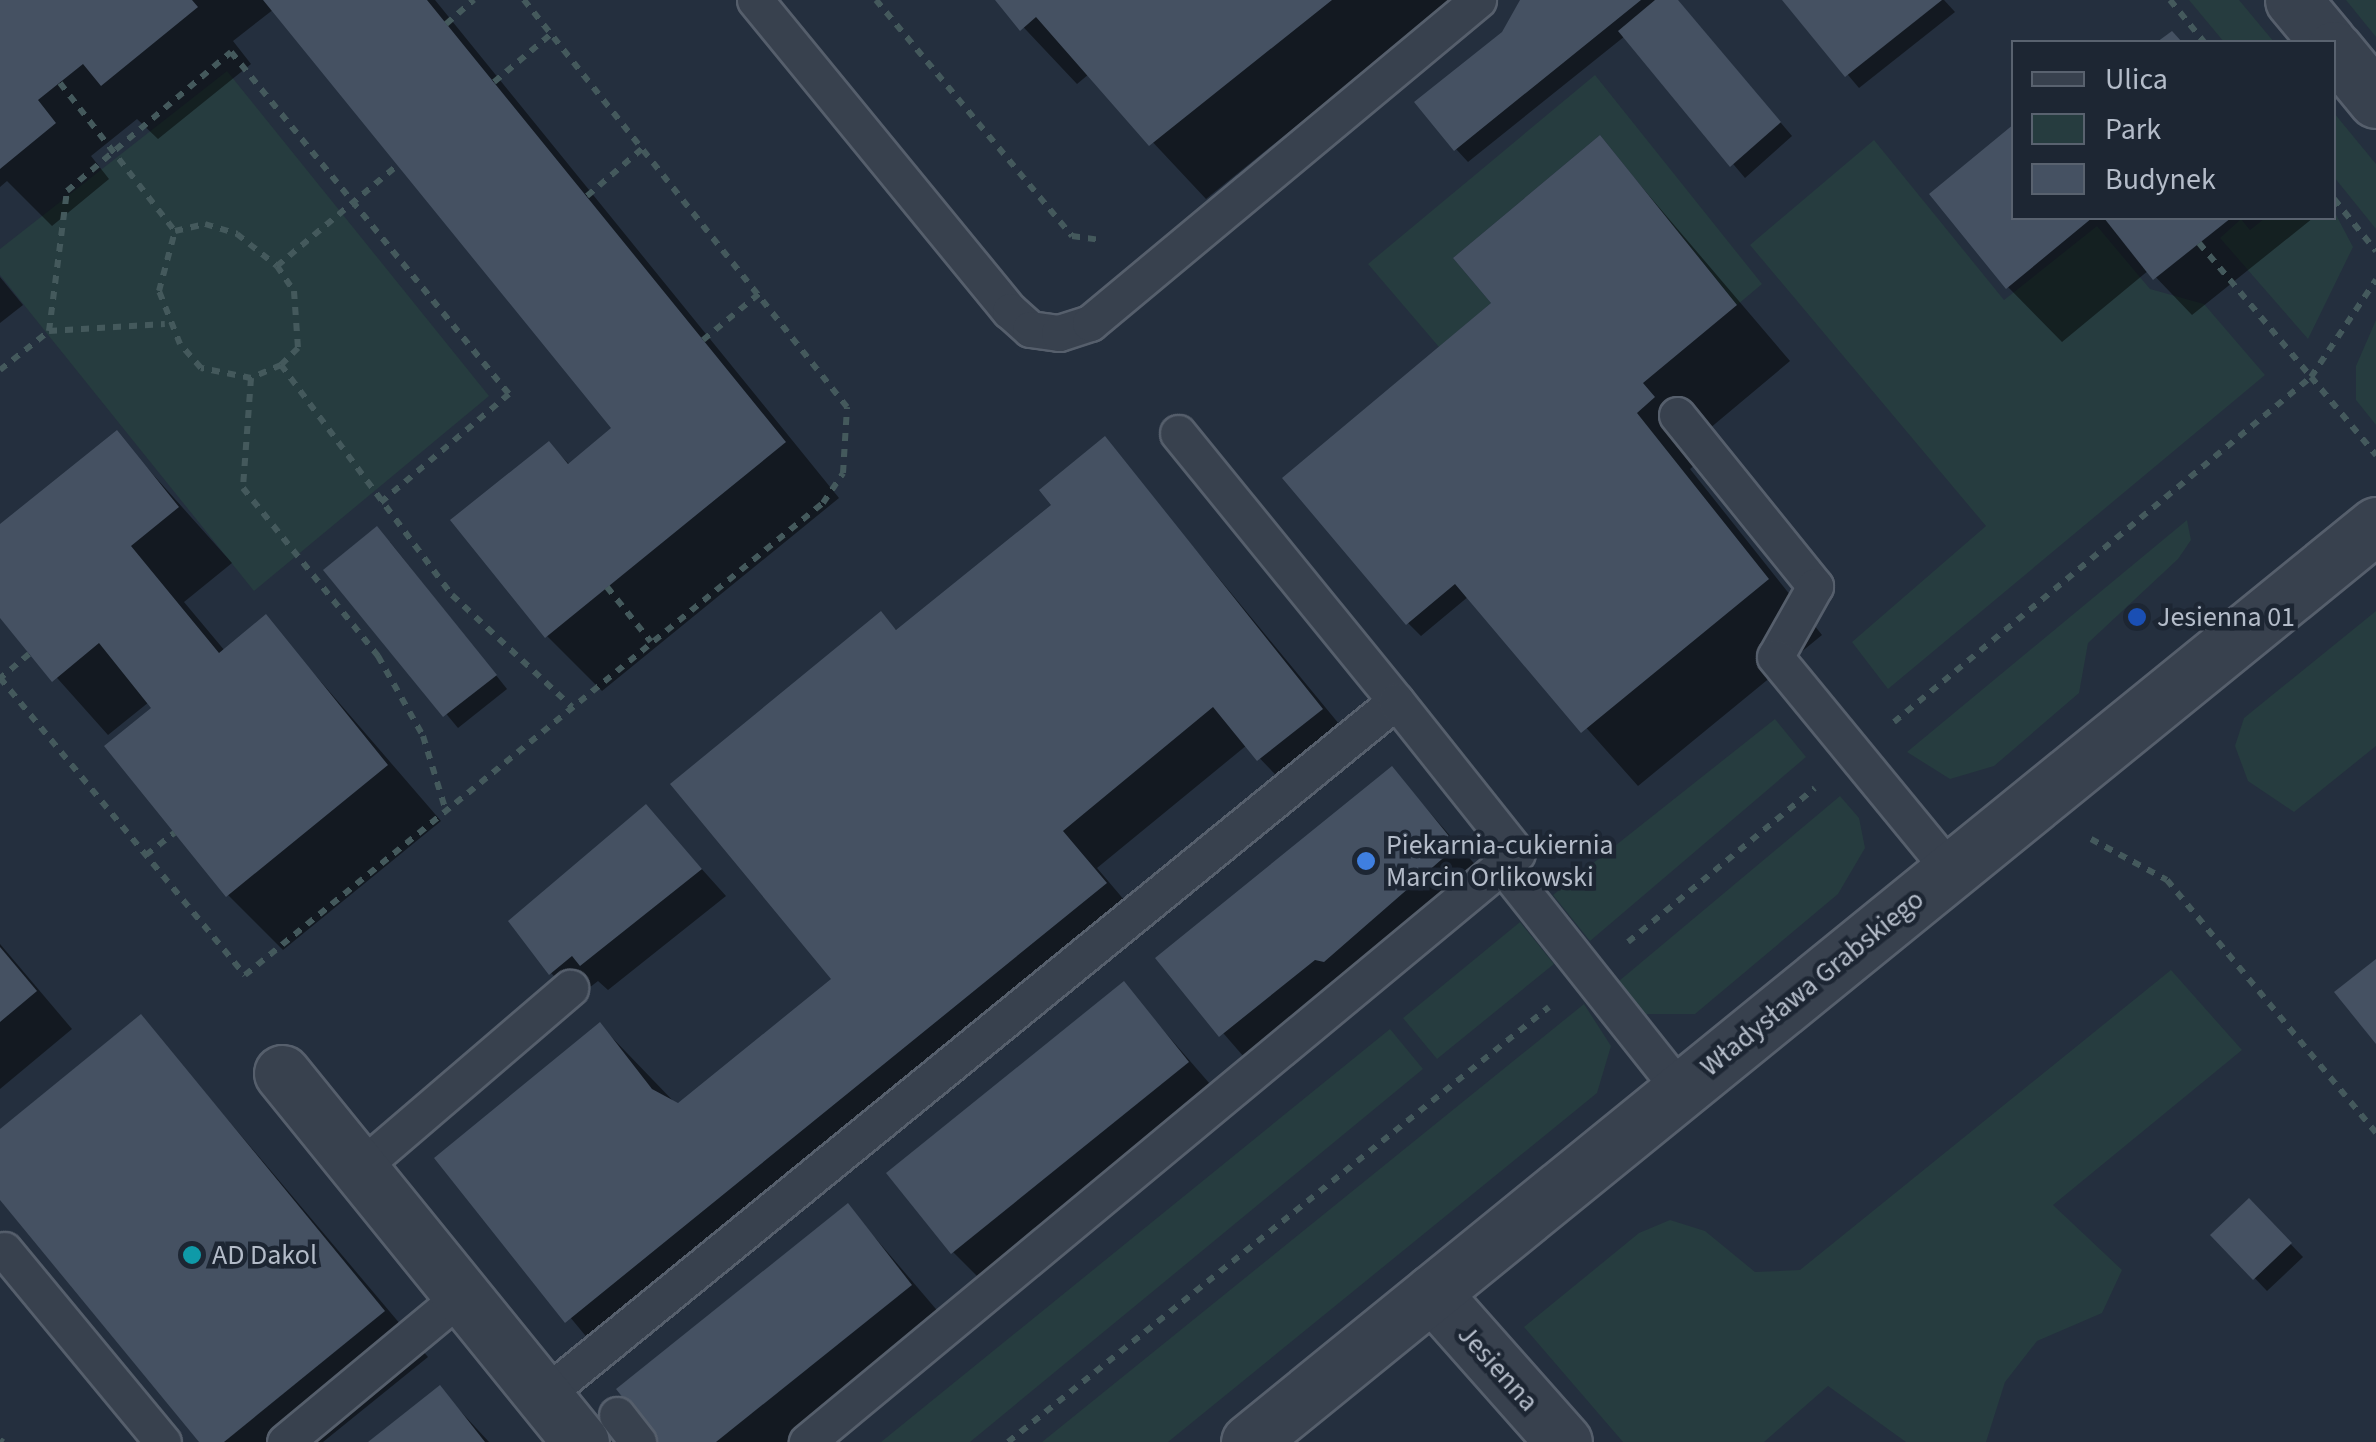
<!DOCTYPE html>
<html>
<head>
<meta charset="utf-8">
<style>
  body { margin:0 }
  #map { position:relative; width:2376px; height:1442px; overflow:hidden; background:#242f3e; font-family:"Source Sans 3",sans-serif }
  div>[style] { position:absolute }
  .green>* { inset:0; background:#263c3f }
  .shadow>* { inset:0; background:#0007 }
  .building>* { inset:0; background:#455162 }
  .path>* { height:6px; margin-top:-3px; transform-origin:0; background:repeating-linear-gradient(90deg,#44595c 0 8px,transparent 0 16px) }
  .roads { filter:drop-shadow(2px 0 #565f6c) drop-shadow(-2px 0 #565f6c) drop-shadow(0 2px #565f6c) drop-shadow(0 -2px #565f6c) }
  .service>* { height:35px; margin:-17.5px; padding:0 17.5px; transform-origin:17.5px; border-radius:17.5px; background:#38414e }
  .minor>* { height:55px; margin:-27.5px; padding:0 27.5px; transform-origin:27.5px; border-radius:27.5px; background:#38414e }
  .dots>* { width:28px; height:28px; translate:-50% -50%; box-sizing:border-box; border:5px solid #1d2633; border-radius:50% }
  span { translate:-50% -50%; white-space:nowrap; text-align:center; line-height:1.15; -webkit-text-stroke:9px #1d2633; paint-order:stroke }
  .poi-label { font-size:28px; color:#b4bcc9 }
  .left { translate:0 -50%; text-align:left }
  .street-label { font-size:28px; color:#b4bcc9 }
  .legend { position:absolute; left:2011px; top:40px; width:325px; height:180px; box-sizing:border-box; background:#1d2633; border:2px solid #59626f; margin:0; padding:12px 18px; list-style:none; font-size:30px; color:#b4bcc9 }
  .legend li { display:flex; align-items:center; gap:20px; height:50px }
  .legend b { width:50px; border:2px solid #59626f }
</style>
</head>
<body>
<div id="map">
  <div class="green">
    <i style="clip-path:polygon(2189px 0,2239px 0,2274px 42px,2224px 42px)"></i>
    <i style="clip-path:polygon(2346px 0,2376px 0,2376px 37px)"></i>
    <i style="clip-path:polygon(227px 71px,489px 396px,254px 591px,0 275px,0 249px)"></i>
    <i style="clip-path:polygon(1595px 75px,1762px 284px,1737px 305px,1600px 135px,1453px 258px,1491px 303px,1439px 347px,1368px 264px)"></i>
    <i style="clip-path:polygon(2334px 113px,2376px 164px,2376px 229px,2334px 177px)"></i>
    <i style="clip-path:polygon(1874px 140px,2004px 300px,2097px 226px,2150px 289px,2204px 304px,2265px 375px,1888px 689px,1852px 642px,1986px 526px,1750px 245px)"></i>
    <i style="clip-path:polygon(2334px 211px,2353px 247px,2308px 339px,2220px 238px,2241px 219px,2250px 230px,2265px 218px)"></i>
    <i style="clip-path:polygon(2376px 320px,2376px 425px,2356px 400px,2356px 366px)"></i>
    <i style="clip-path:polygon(2187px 520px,2191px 540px,2178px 559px,2088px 643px,2079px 693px,1994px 766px,1950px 779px,1907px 752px)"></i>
    <i style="clip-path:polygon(2376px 611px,2376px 746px,2294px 812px,2248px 781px,2235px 746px,2244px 718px)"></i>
    <i style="clip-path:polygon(1775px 719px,1806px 757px,1590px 941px,1553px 895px)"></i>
    <i style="clip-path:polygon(1840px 796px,1859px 818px,1865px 848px,1838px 894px,1695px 1014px,1646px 1014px,1619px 981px)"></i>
    <i style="clip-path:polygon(1520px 922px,1554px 964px,1437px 1059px,1403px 1018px)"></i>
    <i style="clip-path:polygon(2171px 970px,2242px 1050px,2053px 1205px,2122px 1270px,2102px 1313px,2037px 1341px,2005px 1382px,1986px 1442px,1906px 1442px,1828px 1386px,1764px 1442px,1623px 1442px,1524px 1327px,1639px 1233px,1670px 1220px,1705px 1231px,1755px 1272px,1800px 1270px)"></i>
    <i style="clip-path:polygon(1584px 1004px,1611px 1046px,1597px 1093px,1168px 1442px,1042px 1442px)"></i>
    <i style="clip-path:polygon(1390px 1029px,1423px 1069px,970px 1442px,881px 1442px)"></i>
  </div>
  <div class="shadow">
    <i style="clip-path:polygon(0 0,435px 0,839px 498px,602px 691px,547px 636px,549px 444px,570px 465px,614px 429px,274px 9px,233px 41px,251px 64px,158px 139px,137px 119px,91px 156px,109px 179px,52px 226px,7px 181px,0 187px)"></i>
    <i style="clip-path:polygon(998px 0,1452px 0,1206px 199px,1089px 74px,1077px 84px)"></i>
    <i style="clip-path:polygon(1530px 0,1677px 0,1792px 136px,1745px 178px,1625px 36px,1468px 162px,1456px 149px,1504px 34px)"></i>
    <i style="clip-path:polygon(1785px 0,1944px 0,1955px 12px,1859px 88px)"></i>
    <i style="clip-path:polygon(1600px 138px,1790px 361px,1697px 439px,1708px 454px,1690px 469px,1822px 635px,1638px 786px,1469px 596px,1421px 636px,1408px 623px,1494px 303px)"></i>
    <i style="clip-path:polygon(2014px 218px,2313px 218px,2192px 315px,2149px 270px,2062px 342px,2008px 287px)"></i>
    <i style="clip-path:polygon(0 277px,23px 305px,0 323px)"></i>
    <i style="clip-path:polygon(116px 433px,232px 563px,184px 602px,225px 651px,266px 618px,441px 821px,283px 950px,228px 895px,149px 702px,108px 735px,0 614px,0 527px)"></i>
    <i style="clip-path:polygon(1105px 440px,1358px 747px,1296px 796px,1247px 745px,1097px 868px,1142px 921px,604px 1358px,438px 1158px,600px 1025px,678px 1106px,834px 979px,880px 614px,898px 632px,1055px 506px)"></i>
    <i style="clip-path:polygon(390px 542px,507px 689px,458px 728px,327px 570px)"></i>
    <i style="clip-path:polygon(1392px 769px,1492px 884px,1257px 1072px,1158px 958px)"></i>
    <i style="clip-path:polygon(646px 807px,726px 896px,608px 990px,598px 981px,576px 998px,551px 973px)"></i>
    <i style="clip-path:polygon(0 944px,72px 1029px,0 1089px)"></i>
    <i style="clip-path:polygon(1124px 985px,1223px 1099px,989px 1288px,953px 1252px)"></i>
    <i style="clip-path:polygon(141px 1017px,428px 1357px,323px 1442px,202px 1442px,0 1196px,0 1132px)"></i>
    <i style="clip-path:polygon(2249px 1201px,2303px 1257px,2267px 1291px,2214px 1235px)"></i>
    <i style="clip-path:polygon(848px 1206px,947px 1322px,798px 1442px,661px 1442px)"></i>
    <i style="clip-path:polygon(440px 1389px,489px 1442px,372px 1442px)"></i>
  </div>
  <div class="building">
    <i style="clip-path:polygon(0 0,192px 0,198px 7px,101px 86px,83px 64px,38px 100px,56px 123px,0 169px)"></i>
    <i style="clip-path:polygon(263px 0,427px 0,786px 442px,545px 638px,450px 520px,549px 441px,568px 464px,611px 428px)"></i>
    <i style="clip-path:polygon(995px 0,1332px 0,1149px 146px,1036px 17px,1020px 31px)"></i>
    <i style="clip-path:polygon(1641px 0,1454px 151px,1414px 102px,1502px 32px,1520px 0)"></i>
    <i style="clip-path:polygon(1655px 0,1678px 0,1781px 122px,1730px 167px,1618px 31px)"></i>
    <i style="clip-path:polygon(1782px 0,1942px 0,1845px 77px)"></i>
    <i style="clip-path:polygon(2172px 31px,2182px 42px,2157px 42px)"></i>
    <i style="clip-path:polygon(2014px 124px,2014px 218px,2092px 218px,2006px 289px,1929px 194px)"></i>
    <i style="clip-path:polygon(1600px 135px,1737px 305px,1643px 383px,1655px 397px,1637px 413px,1769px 579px,1581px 733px,1455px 584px,1406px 625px,1282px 478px,1491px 303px,1453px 258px)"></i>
    <i style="clip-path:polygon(2104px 218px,2231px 218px,2153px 280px)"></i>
    <i style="clip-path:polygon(117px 430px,179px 507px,131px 546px,219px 653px,266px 614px,388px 765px,226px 897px,104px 746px,151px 708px,99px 643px,52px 682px,0 618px,0 524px)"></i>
    <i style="clip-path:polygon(1105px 436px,1323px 709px,1257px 761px,1213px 707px,1063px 831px,1107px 883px,565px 1323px,434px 1158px,600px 1022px,652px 1089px,678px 1103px,831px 979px,670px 784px,881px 611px,896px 630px,1051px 505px,1039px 490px)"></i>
    <i style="clip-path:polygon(377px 526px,497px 675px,443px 717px,323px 570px)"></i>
    <i style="clip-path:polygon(1392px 766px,1457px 846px,1324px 962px,1315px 960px,1219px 1037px,1155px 958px)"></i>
    <i style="clip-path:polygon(646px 804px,702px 869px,580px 966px,572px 956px,549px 975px,508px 921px)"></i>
    <i style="clip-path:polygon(0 947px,37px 991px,0 1022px)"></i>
    <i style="clip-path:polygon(2376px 959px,2376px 1044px,2334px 992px)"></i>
    <i style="clip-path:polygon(1124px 981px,1189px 1062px,951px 1254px,886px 1173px)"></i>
    <i style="clip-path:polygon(141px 1014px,385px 1311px,224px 1442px,199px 1442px,0 1200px,0 1129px)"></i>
    <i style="clip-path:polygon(2249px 1198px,2292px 1243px,2253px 1280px,2210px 1235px)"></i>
    <i style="clip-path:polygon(848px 1203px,912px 1285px,716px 1442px,658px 1442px,616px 1389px)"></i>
    <i style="clip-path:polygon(440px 1385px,485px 1442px,368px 1442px)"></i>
  </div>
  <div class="path">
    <i style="left:876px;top:0;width:307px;rotate:50.3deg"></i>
    <i style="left:1072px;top:236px;width:28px;rotate:8deg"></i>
    <i style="left:2170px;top:0;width:54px;rotate:51deg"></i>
    <i style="left:446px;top:24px;width:37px;rotate:-41deg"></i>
    <i style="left:494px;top:82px;width:75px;rotate:-40.1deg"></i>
    <i style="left:60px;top:83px;width:187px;rotate:52.2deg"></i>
    <i style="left:587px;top:196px;width:74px;rotate:-40.6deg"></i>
    <i style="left:2334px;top:199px;width:67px;rotate:51.1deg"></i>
    <i style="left:2199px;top:243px;width:175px;rotate:50.1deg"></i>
    <i style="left:2311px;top:377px;width:117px;rotate:-56.2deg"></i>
    <i style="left:277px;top:266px;width:158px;rotate:-39.9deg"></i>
    <i style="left:49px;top:331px;width:141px;rotate:-82.7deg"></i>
    <i style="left:67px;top:191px;width:215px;rotate:-40.3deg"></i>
    <i style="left:231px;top:52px;width:441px;rotate:50.9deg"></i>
    <i style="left:509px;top:394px;width:169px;rotate:139.8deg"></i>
    <i style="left:703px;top:340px;width:75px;rotate:-39.6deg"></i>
    <i style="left:281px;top:365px;width:33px;rotate:157deg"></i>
    <i style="left:251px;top:378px;width:51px;rotate:-168.7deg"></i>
    <i style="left:201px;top:368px;width:32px;rotate:-131deg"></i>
    <i style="left:180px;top:344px;width:57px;rotate:-111.6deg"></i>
    <i style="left:159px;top:291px;width:62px;rotate:-75.1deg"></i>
    <i style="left:175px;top:231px;width:31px;rotate:-13deg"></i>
    <i style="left:205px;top:224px;width:34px;rotate:17deg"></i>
    <i style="left:237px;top:234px;width:51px;rotate:38.7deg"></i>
    <i style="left:277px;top:266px;width:30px;rotate:56deg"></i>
    <i style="left:294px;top:291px;width:57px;rotate:86deg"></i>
    <i style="left:298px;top:348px;width:24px;rotate:135deg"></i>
    <i style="left:281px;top:365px;width:287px;rotate:53.4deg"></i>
    <i style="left:452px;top:595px;width:164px;rotate:43deg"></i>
    <i style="left:0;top:370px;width:63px;rotate:-38.5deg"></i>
    <i style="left:49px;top:331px;width:116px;rotate:-3.5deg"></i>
    <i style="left:251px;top:378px;width:110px;rotate:94.2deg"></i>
    <i style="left:243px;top:488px;width:216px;rotate:51.2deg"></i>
    <i style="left:378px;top:656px;width:92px;rotate:60.6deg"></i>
    <i style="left:423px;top:736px;width:78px;rotate:73deg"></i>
    <i style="left:607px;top:587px;width:70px;rotate:51.3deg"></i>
    <i style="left:29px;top:654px;width:38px;rotate:140deg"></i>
    <i style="left:0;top:678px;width:385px;rotate:50.5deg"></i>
    <i style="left:245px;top:975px;width:746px;rotate:-39.24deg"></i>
    <i style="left:823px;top:503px;width:36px;rotate:-56deg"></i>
    <i style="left:843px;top:473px;width:66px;rotate:-86.5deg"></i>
    <i style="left:847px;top:407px;width:520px;rotate:-128.44deg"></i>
    <i style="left:1894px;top:722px;width:541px;rotate:-39.6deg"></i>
    <i style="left:2311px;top:377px;width:102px;rotate:50.2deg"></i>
    <i style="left:2091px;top:839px;width:86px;rotate:28.3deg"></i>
    <i style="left:2167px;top:880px;width:328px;rotate:50.4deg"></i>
    <i style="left:146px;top:855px;width:36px;rotate:-38deg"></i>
    <i style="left:1628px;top:942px;width:242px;rotate:-39.5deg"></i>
    <i style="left:0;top:1440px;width:4px;rotate:34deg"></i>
    <i style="left:1008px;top:1442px;width:694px;rotate:-38.8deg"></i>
  </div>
  <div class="roads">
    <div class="service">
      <i style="left:755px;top:0;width:402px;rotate:50.7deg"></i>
      <i style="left:1010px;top:311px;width:27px;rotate:42deg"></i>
      <i style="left:1030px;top:329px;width:29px;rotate:8deg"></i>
      <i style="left:1059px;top:333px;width:33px;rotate:-18deg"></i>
      <i style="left:1090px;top:323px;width:505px;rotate:-39.78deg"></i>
      <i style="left:1677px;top:415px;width:220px;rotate:51.1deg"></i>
      <i style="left:1815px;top:586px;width:81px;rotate:119.4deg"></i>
      <i style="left:1775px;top:657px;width:276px;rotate:50.6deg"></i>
      <i style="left:1178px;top:433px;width:345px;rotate:50.9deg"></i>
      <i style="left:1502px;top:865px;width:288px;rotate:51.6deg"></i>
      <i style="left:360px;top:1168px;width:277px;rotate:-40.6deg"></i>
      <i style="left:4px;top:1250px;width:249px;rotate:50.4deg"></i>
      <i style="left:543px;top:1396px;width:1100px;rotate:-39.17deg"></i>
      <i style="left:1396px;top:701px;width:194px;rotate:51.5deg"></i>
      <i style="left:1517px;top:853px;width:923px;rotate:140.32deg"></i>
      <i style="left:617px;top:1415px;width:34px;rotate:52deg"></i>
      <i style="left:285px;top:1442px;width:230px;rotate:-39.7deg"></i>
    </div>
    <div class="minor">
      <i style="left:2293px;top:0;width:55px;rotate:50.2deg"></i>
      <i style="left:2334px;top:49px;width:66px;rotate:50.5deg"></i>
      <i style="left:282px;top:1073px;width:475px;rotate:51deg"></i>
      <i style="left:1432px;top:1293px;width:199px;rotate:48.5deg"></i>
      <i style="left:1249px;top:1442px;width:1453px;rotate:-39.13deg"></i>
    </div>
  </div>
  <div class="dots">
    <i style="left:2137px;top:617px;background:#1a4fb4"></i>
    <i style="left:1366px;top:861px;background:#3f7fe0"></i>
    <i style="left:192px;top:1255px;background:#0f9aa8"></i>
  </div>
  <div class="poi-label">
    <span class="left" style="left:2157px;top:617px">Jesienna 01</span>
    <span class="left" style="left:1386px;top:861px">Piekarnia-cukiernia<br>Marcin Orlikowski</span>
    <span class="left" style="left:212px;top:1255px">AD Dakol</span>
  </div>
  <div class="street-label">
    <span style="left:1812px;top:983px;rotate:-39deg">Władysława Grabskiego</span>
    <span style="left:1498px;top:1368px;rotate:48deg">Jesienna</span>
  </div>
  <ul class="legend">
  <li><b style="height:12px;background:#38414e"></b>Ulica</li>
  <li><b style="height:28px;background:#263c3f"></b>Park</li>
  <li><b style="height:28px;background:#455162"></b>Budynek</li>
  </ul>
</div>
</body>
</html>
